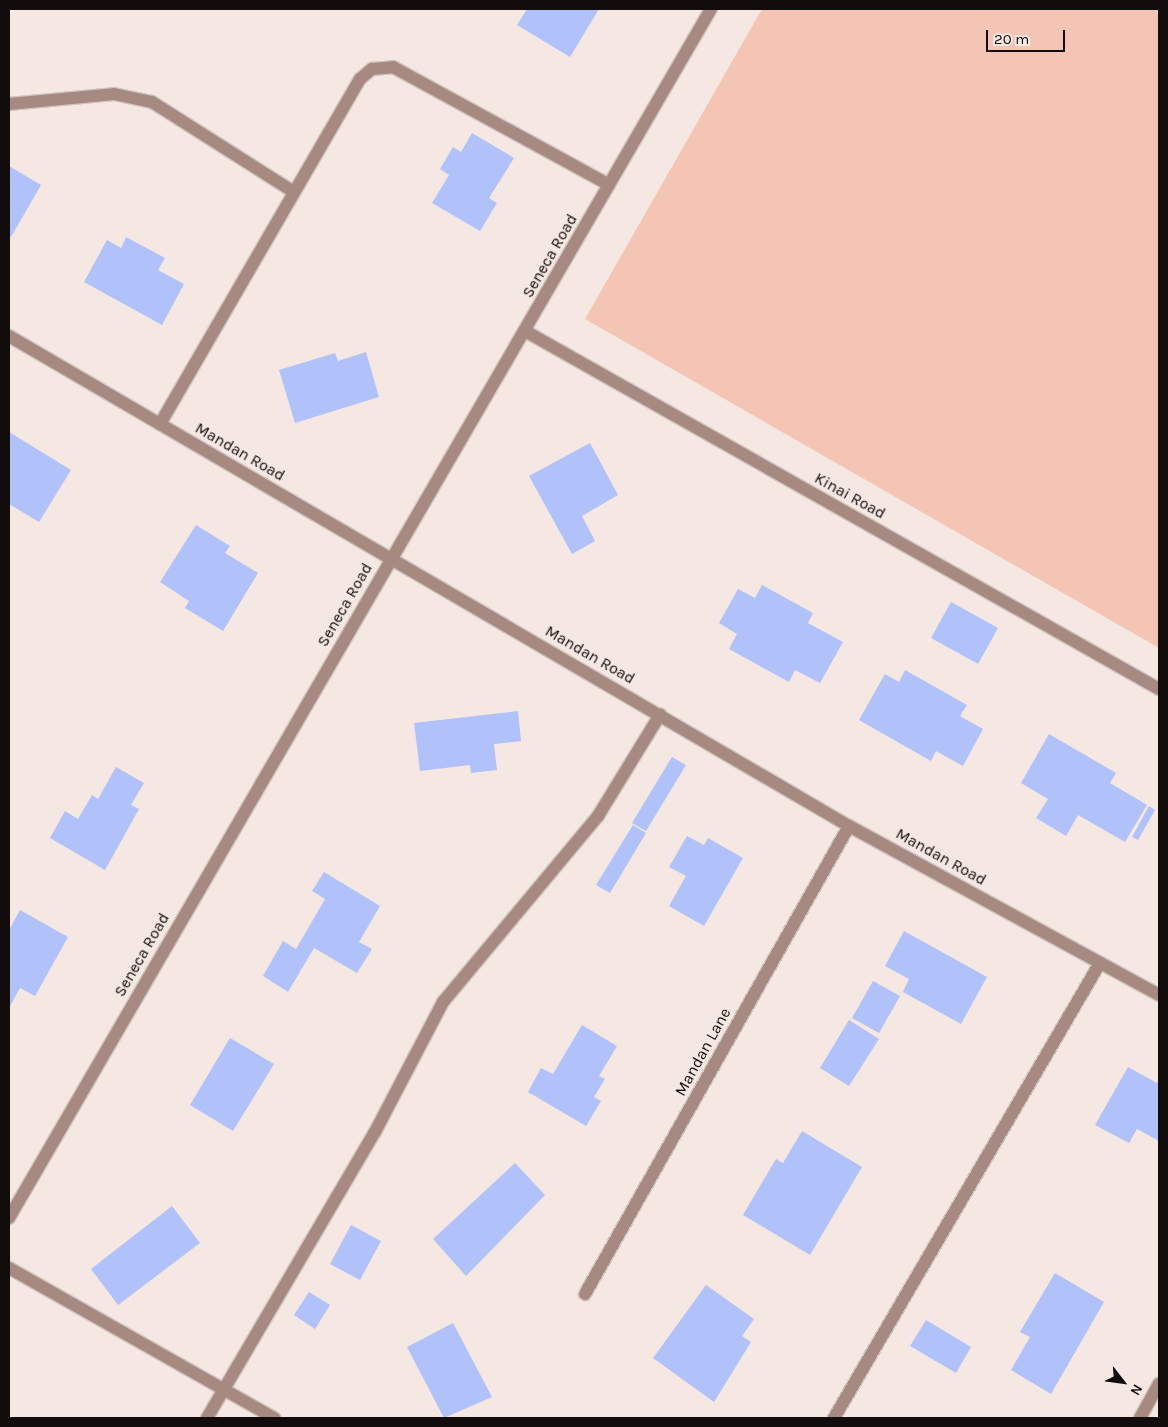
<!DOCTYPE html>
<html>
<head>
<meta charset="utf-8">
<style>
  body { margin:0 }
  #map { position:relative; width:1168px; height:1427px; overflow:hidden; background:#f5e7e2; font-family:Karla,sans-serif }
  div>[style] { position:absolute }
  .green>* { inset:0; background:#f4c4b4 }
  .building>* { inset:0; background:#b0c2f9 }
  .roads { filter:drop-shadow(1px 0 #d1c4c0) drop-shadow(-1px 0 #d1c4c0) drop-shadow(0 1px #d1c4c0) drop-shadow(0 -1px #d1c4c0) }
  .minor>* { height:12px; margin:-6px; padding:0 6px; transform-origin:6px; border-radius:6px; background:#a68a81 }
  span { translate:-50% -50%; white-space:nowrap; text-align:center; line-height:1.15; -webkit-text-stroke:4px #f5e7e2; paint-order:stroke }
  .street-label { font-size:16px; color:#120d0c }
  .frame { position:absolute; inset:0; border:10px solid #120d0c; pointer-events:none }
  .north { position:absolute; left:1098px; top:1357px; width:50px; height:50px; -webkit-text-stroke:4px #f5e7e2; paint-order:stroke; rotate:120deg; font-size:14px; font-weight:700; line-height:20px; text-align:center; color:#120d0c }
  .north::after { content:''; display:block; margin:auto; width:18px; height:22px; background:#120d0c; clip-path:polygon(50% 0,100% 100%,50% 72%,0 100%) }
  .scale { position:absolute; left:986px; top:30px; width:79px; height:22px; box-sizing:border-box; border:2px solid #120d0c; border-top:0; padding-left:6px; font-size:15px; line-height:18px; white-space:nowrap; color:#120d0c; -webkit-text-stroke:4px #f5e7e2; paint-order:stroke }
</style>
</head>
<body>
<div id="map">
  <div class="green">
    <i style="clip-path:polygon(762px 9px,1159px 9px,1159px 648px,585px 319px)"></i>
  </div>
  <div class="building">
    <i style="clip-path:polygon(527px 9px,599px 9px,570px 57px,517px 25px)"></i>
    <i style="clip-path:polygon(472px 133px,514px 158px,489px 198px,497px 203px,480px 231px,432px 203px,449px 175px,440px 169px,453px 147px,461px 152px)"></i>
    <i style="clip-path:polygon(9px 166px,41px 185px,11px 237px,9px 235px)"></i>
    <i style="clip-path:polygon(126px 237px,165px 258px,158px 270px,184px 284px,162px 325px,84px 282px,107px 240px,121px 248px)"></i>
    <i style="clip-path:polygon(366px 352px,379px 397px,295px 423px,279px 370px,335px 353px,338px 361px)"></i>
    <i style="clip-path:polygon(9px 432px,71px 470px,39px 522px,9px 504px)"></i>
    <i style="clip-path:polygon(590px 443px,618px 495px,582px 516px,595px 541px,572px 554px,529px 476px)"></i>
    <i style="clip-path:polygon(196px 525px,230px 546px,225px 553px,258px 573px,223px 631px,185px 608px,189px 601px,160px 582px)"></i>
    <i style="clip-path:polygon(762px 585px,813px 613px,808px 623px,843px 642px,820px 683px,795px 670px,789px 682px,729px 649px,737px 634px,719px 623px,738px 589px,755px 598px)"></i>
    <i style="clip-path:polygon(951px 602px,998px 628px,978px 664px,931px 638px)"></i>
    <i style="clip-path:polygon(905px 670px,967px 705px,960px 716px,983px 729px,963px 766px,936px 751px,931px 761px,859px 720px,885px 674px,899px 682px)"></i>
    <i style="clip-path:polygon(518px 711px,521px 741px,494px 744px,497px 770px,471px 773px,470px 765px,420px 771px,414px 723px)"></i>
    <i style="clip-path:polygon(1049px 734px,1116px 773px,1110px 783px,1147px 805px,1125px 842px,1078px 815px,1066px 836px,1036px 818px,1048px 799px,1021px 783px)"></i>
    <i style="clip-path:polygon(672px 757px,686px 765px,646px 831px,632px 823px)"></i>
    <i style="clip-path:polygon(116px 767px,144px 783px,131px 805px,139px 809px,105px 870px,50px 838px,65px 811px,78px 819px,92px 795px,98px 799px)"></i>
    <i style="clip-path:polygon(1149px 806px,1155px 810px,1138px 840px,1132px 837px)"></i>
    <i style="clip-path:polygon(633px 825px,646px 833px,610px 893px,596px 885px)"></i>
    <i style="clip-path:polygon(687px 836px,704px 845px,708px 838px,743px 858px,704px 926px,669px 906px,686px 876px,669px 867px)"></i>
    <i style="clip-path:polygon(324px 872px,380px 906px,359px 942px,372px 949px,357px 973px,314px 948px,288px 992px,263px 976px,283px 941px,296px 949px,325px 899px,312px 891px)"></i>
    <i style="clip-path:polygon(20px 910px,68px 937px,35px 996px,20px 988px,9px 1008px,9px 930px)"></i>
    <i style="clip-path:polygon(904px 931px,987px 977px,961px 1024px,903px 992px,909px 979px,885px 966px)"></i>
    <i style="clip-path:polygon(873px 981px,900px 996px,879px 1033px,852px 1018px)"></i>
    <i style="clip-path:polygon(849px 1020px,879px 1039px,849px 1086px,820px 1068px)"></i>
    <i style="clip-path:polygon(582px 1025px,617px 1046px,599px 1076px,605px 1079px,594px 1097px,601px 1101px,586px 1126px,528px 1092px,541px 1068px,553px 1074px)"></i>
    <i style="clip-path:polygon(230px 1038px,274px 1064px,233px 1131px,190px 1105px)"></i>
    <i style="clip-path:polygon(1128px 1067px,1157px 1083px,1159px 1079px,1159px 1141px,1137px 1129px,1129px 1143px,1095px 1125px)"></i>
    <i style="clip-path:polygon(802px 1131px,862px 1167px,810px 1255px,743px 1215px,776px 1159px,783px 1163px)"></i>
    <i style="clip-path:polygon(515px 1163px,545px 1195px,466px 1276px,433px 1239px)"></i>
    <i style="clip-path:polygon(172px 1206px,200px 1243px,118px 1305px,91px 1269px)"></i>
    <i style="clip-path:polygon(351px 1225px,381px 1241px,360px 1280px,330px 1264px)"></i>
    <i style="clip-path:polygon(1055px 1273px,1104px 1302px,1051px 1394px,1011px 1370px,1030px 1337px,1020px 1332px)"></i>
    <i style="clip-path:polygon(706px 1285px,754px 1319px,742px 1336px,751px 1342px,714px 1402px,653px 1358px)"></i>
    <i style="clip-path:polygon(309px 1292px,330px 1305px,315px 1329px,294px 1315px)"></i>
    <i style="clip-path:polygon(926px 1320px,971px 1347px,956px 1373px,910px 1346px)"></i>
    <i style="clip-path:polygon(453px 1323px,492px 1397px,444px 1418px,407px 1347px)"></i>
  </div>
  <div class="roads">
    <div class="minor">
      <i style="left:9px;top:104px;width:105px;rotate:-5.4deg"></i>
      <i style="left:114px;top:94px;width:39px;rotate:12deg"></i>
      <i style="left:152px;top:102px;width:168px;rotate:32.4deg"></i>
      <i style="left:525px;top:331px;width:728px;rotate:29.45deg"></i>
      <i style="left:9px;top:336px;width:972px;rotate:30.26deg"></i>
      <i style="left:849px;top:826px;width:353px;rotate:28.6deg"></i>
      <i style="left:160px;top:424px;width:399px;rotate:-59.9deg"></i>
      <i style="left:360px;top:79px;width:16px;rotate:-40deg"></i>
      <i style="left:372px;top:69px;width:21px;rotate:-5deg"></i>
      <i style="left:393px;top:67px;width:246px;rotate:28.6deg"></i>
      <i style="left:9px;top:1218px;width:1398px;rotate:-59.86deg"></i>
      <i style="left:9px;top:1268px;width:305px;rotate:29.5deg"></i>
      <i style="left:585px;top:1294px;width:537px;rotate:-60.57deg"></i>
      <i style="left:207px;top:1418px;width:332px;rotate:-59.6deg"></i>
      <i style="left:375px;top:1132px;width:147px;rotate:-62.4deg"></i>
      <i style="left:443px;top:1002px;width:242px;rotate:-50.2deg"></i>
      <i style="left:598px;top:816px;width:119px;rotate:-58.5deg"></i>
      <i style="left:834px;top:1418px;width:527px;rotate:-59.69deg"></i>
      <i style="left:1140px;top:1418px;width:39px;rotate:-61deg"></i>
    </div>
  </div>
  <div class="street-label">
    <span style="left:550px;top:256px;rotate:-60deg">Seneca Road</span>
    <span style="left:240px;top:452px;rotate:30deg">Mandan Road</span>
    <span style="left:850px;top:496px;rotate:29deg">Kinai Road</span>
    <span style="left:345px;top:605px;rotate:-60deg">Seneca Road</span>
    <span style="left:590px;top:655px;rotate:30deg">Mandan Road</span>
    <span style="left:941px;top:857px;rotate:29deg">Mandan Road</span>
    <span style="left:142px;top:955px;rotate:-60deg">Seneca Road</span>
    <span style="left:703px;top:1052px;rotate:-61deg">Mandan Lane</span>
  </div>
  <div class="frame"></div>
  <div class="north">N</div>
  <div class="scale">20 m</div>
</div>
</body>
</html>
